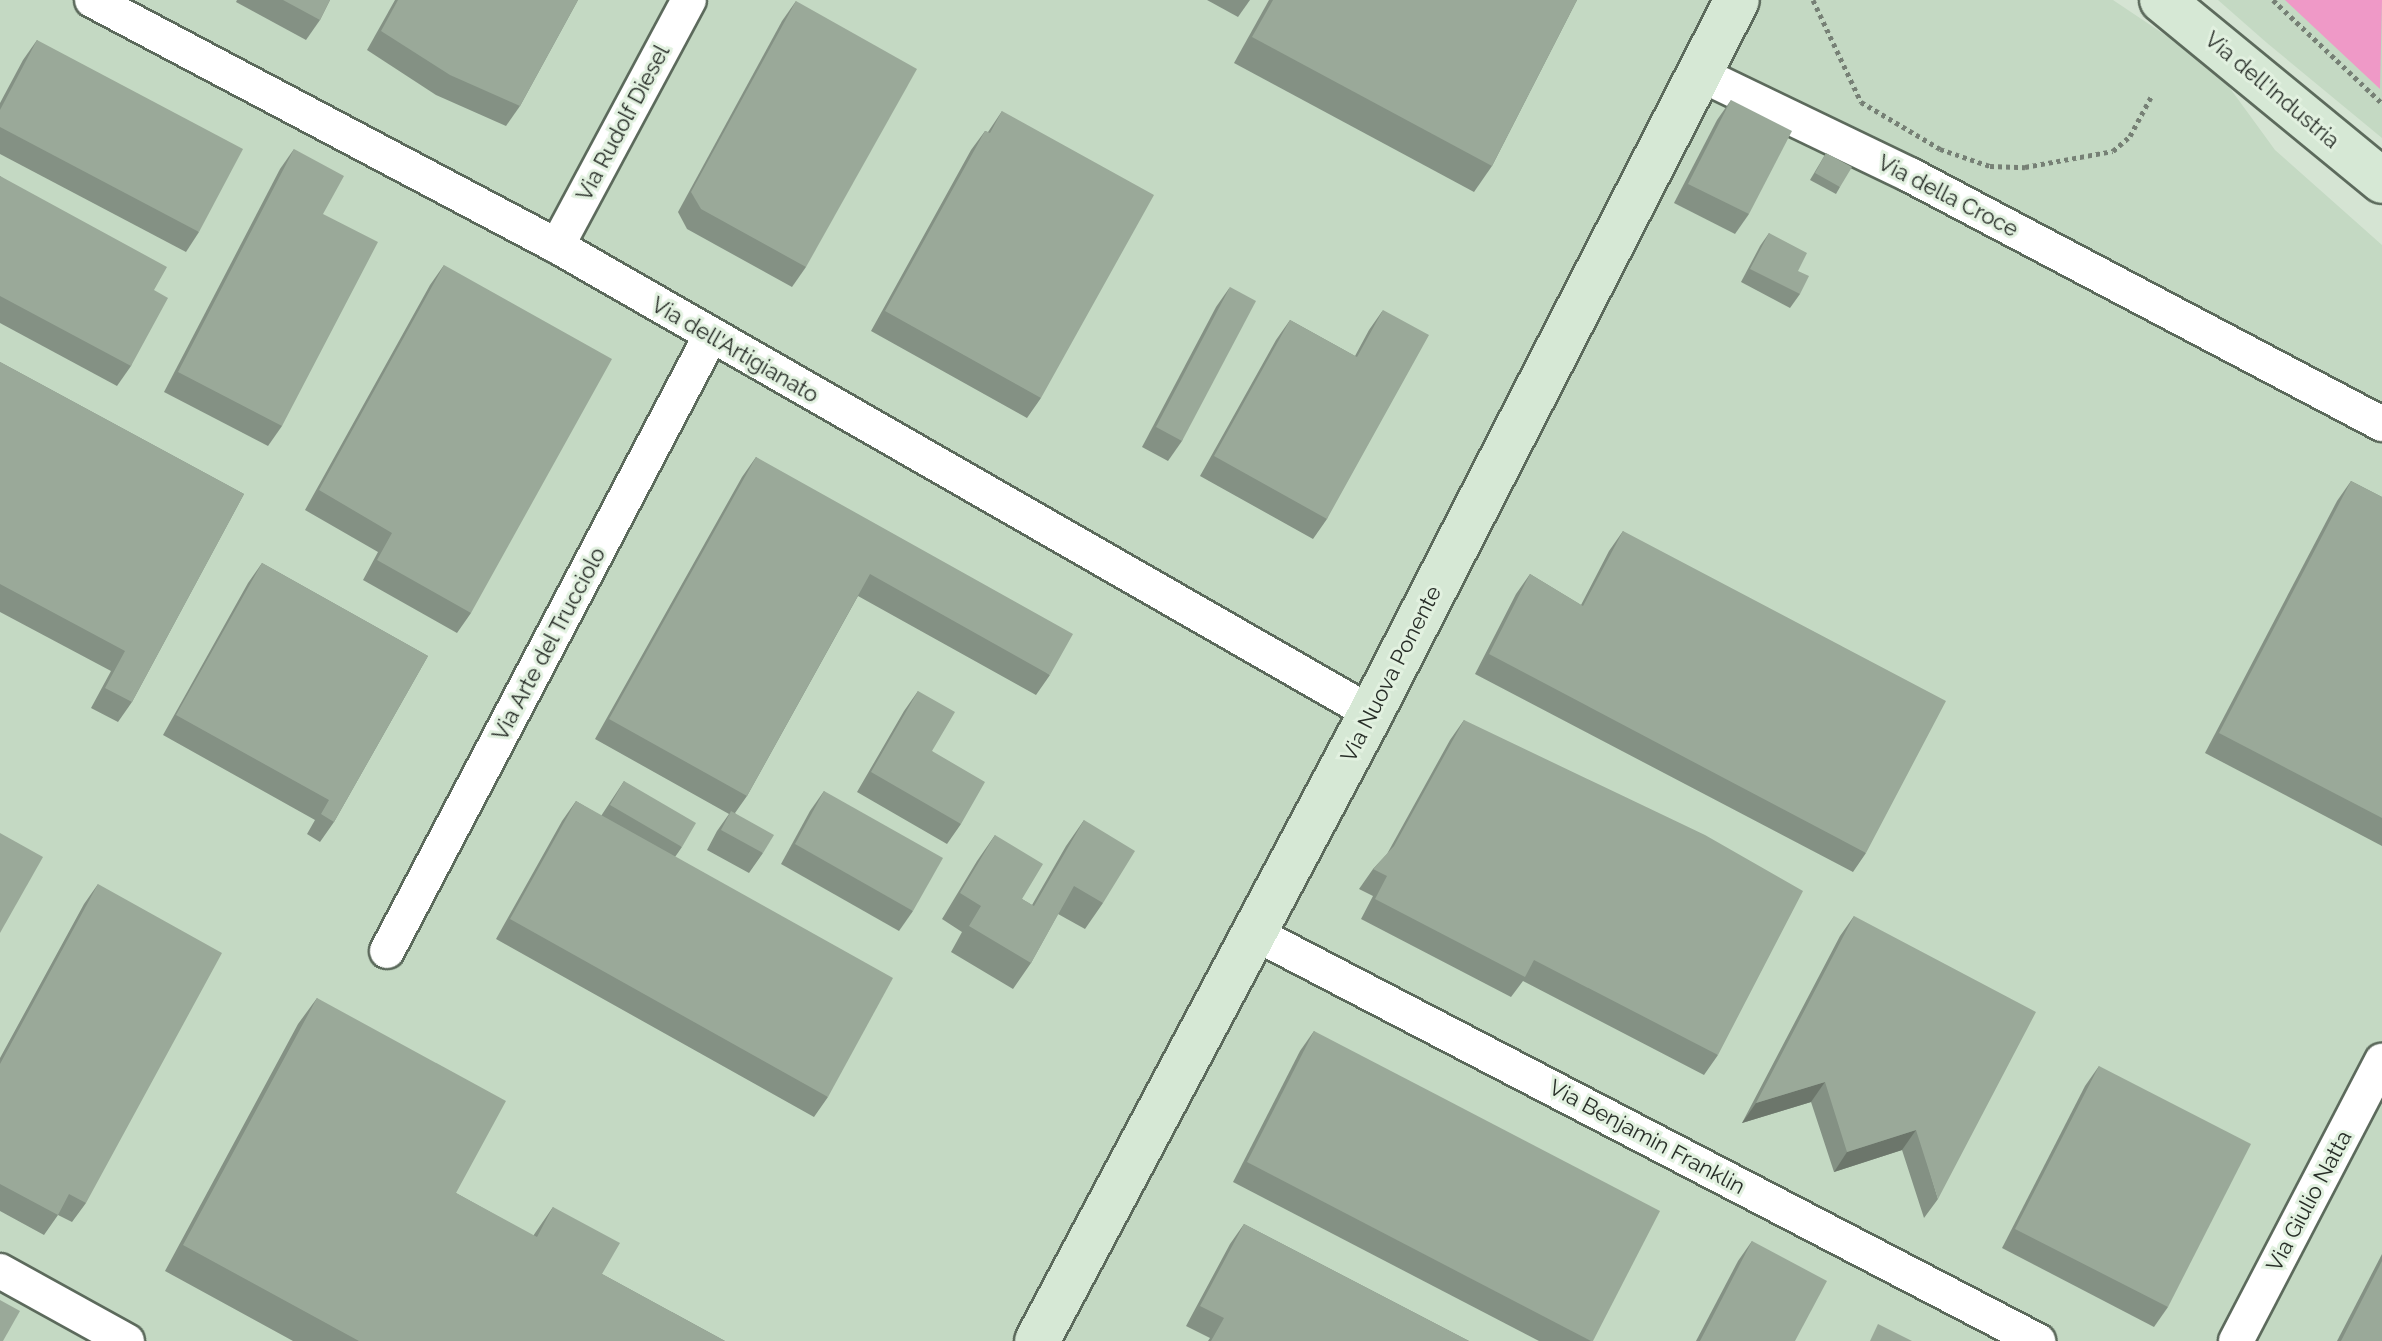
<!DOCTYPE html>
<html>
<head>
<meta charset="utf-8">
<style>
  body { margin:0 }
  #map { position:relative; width:2382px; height:1341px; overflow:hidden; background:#d5e4d3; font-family:Raleway,sans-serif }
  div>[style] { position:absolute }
  .built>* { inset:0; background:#c4d9c3 }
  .green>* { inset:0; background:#ef99c7 }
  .path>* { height:5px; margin-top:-2.5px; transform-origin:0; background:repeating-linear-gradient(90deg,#768075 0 4px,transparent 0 8px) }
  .roads { filter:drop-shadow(2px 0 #5c6a5c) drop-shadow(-2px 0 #5c6a5c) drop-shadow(0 2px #5c6a5c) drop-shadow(0 -2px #5c6a5c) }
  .street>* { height:34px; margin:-17px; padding:0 17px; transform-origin:17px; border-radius:17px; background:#fff }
  .secondary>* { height:44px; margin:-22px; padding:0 22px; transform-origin:22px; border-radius:22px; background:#d6e8d5 }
  .wall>* { inset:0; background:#849184 }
  .shaded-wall>* { inset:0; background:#6c766b }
  .building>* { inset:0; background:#9aa999 }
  span { translate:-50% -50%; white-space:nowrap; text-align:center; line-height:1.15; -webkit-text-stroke:6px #e2f1e0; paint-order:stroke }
  .street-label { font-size:22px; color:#272d27 }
</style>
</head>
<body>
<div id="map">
  <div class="built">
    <i style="clip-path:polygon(0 0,2113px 0,2216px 69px,2275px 150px,2382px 245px,2382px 1341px,0 1341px)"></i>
    <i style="clip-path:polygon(2218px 0,2382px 0,2382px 138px,2267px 43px)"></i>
  </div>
  <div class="green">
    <i style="clip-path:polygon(2285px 0,2382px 0,2380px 89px)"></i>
  </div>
  <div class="path">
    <i style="left:1813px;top:0;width:113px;rotate:64.8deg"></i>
    <i style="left:1861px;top:102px;width:92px;rotate:30.7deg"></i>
    <i style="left:1940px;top:149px;width:53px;rotate:18.8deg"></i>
    <i style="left:1990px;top:166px;width:35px;rotate:2deg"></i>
    <i style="left:2025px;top:167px;width:89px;rotate:-10.3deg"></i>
    <i style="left:2113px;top:151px;width:23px;rotate:-41deg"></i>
    <i style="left:2130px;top:136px;width:44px;rotate:-61.7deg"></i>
    <i style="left:2273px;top:0;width:150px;rotate:43.4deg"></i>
  </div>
  <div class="roads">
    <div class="street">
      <i style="left:92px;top:0;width:526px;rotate:27.88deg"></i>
      <i style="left:557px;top:246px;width:938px;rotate:29.84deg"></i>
      <i style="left:1698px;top:73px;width:235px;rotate:25.7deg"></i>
      <i style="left:1910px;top:175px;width:534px;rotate:27.81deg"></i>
      <i style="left:557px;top:246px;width:279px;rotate:-61.8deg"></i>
      <i style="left:1256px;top:934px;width:882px;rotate:27.5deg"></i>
      <i style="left:387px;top:951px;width:694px;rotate:-62.25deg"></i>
      <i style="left:0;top:1271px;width:145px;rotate:28.9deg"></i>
      <i style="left:2236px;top:1341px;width:316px;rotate:-62.5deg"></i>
    </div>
    <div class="secondary">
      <i style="left:2162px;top:0;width:285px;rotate:39.4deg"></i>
      <i style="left:1037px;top:1341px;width:711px;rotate:-61.99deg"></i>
      <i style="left:1371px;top:713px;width:801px;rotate:-62.83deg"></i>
    </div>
  </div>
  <div class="wall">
    <i style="clip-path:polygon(237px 0,330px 0,320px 20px,306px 40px,236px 2px)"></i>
    <i style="clip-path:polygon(395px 0,578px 0,520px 106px,506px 126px,436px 95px,367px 50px)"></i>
    <i style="clip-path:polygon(1207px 0,1250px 0,1238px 17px)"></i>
    <i style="clip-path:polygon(1269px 0,1577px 0,1492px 166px,1474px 192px,1234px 63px)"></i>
    <i style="clip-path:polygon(796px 1px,806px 267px,792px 287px,687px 229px,678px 212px,782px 21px)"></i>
    <i style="clip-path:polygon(37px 40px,199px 232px,186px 252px,0 154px,0 103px,23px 60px)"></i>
    <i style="clip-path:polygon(1731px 100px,1749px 214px,1735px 234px,1674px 203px,1717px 120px)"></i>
    <i style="clip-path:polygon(1002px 111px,1041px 398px,1027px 418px,871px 331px,971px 150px,985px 131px,988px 132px)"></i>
    <i style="clip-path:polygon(294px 149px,282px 426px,268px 446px,164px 392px,280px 169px)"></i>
    <i style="clip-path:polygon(1826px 153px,1840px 187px,1836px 194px,1810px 180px)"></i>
    <i style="clip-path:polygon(0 176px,154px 290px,131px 366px,117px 386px,0 323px)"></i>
    <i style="clip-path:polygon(1769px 233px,1798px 271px,1800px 294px,1790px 308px,1741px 282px,1760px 246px)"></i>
    <i style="clip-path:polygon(444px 265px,471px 613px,457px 633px,363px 580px,378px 552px,305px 510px,430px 285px)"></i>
    <i style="clip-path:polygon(1230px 287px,1182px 441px,1168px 461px,1142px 447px,1216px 307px)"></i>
    <i style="clip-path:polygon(1383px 310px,1327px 519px,1313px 539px,1200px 476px,1276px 340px,1290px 320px,1355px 356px,1369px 330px)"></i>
    <i style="clip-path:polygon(0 362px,244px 494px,132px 702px,118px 722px,91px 708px,111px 671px,0 612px)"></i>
    <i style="clip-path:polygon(756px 457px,1050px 675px,1036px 695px,858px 596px,747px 796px,735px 813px,763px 853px,749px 873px,707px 850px,717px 831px,729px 814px,595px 739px,742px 477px)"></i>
    <i style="clip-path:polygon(2351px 481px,2382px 497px,2382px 846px,2205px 753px,2337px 501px)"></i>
    <i style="clip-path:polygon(1623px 531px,1866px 853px,1853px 872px,1475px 674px,1516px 594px,1530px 574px,1581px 605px,1609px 551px)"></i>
    <i style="clip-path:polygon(262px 563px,428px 656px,334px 822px,320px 842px,307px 834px,315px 820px,163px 735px,248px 583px)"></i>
    <i style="clip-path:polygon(918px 691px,932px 751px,961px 824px,947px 844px,857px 792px,904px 711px)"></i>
    <i style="clip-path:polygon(1464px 720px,1718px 1055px,1704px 1075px,1523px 981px,1511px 997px,1361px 919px,1373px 896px,1359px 889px,1373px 869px,1387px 854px,1450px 740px)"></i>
    <i style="clip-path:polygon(624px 781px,682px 847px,675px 857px,828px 1097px,814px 1117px,496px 939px,562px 821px,576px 801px,601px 816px)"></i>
    <i style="clip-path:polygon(824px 791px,913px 911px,899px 931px,781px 864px,810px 811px)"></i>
    <i style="clip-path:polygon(1084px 820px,1103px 903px,1085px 929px,1058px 914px,1031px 963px,1013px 989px,951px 952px,962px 932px,942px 919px,977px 861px,995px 835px,1022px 899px,1032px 905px,1066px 846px)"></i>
    <i style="clip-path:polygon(98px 884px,86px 1203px,72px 1222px,58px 1215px,44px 1235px,0 1211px,0 1058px,84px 904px)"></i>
    <i style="clip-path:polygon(1854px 916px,1938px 1199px,1924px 1218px,1902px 1150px,1834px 1172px,1811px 1102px,1742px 1123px,1840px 936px)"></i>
    <i style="clip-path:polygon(317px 998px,456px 1193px,533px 1236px,553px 1207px,602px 1274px,725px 1341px,293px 1341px,165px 1271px,298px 1024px)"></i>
    <i style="clip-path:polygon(1314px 1031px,1593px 1341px,1539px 1341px,1233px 1182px,1300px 1051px)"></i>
    <i style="clip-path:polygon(2099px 1066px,2168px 1307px,2154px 1327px,2002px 1248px,2085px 1086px)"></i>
    <i style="clip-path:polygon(1244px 1224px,1469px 1341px,1208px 1341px,1210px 1338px,1186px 1326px,1230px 1244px)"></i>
    <i style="clip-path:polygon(1752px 1241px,1795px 1341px,1696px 1341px,1738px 1261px)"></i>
    <i style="clip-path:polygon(2382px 1254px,2382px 1341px,2337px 1341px)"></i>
  </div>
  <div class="shaded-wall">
    <i style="clip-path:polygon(1825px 1082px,1811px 1102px,1742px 1123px,1756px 1103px)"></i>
    <i style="clip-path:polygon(1916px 1130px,1902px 1150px,1834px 1172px,1847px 1152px)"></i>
  </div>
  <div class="building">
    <i style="clip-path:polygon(283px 0,330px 0,320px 20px)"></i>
    <i style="clip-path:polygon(398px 0,578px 0,520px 106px,450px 75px,381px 31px)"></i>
    <i style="clip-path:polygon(1273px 0,1577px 0,1492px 166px,1252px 37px)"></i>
    <i style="clip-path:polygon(796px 1px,917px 69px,806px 267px,701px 209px,691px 192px)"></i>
    <i style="clip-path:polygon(37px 40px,243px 149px,199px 232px,0 127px,0 110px)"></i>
    <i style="clip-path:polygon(1731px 100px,1792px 131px,1749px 214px,1688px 184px)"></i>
    <i style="clip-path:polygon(1002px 111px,1154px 195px,1041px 398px,885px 311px,985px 131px,990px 133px)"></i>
    <i style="clip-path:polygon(294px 149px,344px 176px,323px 214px,378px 242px,282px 426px,178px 372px)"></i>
    <i style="clip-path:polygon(1826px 153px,1852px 167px,1840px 187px,1815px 173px)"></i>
    <i style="clip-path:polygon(0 176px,167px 267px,154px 290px,168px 298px,131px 366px,0 296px)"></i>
    <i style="clip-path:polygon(1769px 233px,1807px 253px,1798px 271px,1809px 276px,1800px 294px,1750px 269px)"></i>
    <i style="clip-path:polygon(444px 265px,612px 359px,471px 613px,377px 560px,392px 533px,319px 490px)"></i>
    <i style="clip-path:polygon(1230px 287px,1256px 301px,1182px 441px,1156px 427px)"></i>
    <i style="clip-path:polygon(1383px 310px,1429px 335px,1327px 519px,1214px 456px,1290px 320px,1357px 357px)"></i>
    <i style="clip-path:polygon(0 362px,244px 494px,132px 702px,105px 688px,125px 651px,0 584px)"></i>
    <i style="clip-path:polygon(756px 457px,1073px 634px,1050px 675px,870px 574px,747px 796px,609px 719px)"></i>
    <i style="clip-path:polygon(2351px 481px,2382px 497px,2382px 818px,2219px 733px)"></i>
    <i style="clip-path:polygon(1623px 531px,1946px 701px,1866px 853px,1489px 654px,1530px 574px,1583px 606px)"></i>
    <i style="clip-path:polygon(262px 563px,428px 656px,334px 822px,321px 814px,329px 800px,176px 715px)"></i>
    <i style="clip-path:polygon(918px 691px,955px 712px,932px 751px,985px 782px,961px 824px,871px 772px)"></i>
    <i style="clip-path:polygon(1464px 720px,1705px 835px,1803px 891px,1718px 1055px,1534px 960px,1525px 977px,1375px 899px,1387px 876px,1373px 869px,1394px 846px)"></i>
    <i style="clip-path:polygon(624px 781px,696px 823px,682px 847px,610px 805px)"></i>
    <i style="clip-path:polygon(824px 791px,943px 858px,913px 911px,795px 844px)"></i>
    <i style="clip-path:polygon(576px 801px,893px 978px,828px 1097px,510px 919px)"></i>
    <i style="clip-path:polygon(731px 811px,774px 835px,763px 853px,721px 830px)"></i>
    <i style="clip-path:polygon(1084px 820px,1135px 851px,1103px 903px,1074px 886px,1031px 963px,969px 926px,981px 906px,960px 893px,995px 835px,1043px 864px,1022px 899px,1034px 906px)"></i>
    <i style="clip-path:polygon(0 833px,43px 857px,0 933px)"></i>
    <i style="clip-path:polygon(98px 884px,222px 953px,86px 1203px,69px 1194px,58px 1215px,0 1184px,0 1064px)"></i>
    <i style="clip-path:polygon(1854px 916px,2036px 1012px,1938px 1199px,1916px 1130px,1847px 1152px,1825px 1082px,1756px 1103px)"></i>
    <i style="clip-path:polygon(317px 998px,506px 1101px,456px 1193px,537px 1237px,553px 1207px,620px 1243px,602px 1274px,725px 1341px,359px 1341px,183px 1245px)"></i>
    <i style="clip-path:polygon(1314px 1031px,1660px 1211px,1593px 1341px,1591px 1341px,1247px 1162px)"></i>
    <i style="clip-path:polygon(2099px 1066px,2251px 1144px,2168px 1307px,2015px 1229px)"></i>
    <i style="clip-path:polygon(1244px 1224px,1469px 1341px,1211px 1341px,1224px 1318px,1200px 1306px)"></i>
    <i style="clip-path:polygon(1752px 1241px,1827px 1281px,1795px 1341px,1700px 1341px)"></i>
    <i style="clip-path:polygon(2382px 1261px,2382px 1341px,2341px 1341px)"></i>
    <i style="clip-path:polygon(0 1300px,20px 1311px,3px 1341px,0 1341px)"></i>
    <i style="clip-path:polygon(1878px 1324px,1912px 1341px,1870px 1341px)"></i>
  </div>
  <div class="street-label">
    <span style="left:2272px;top:90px;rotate:40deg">Via dell'Industria</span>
    <span style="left:623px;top:123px;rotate:-62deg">Via Rudolf Diesel</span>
    <span style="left:1948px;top:196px;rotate:27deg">Via della Croce</span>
    <span style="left:735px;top:350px;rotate:30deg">Via dell'Artigianato</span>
    <span style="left:549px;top:644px;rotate:-62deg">Via Arte del Trucciolo</span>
    <span style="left:1391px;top:674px;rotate:-63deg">Via Nuova Ponente</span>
    <span style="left:1647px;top:1137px;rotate:28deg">Via Benjamin Franklin</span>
    <span style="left:2309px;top:1201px;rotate:-62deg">Via Giulio Natta</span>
  </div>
</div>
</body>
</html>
